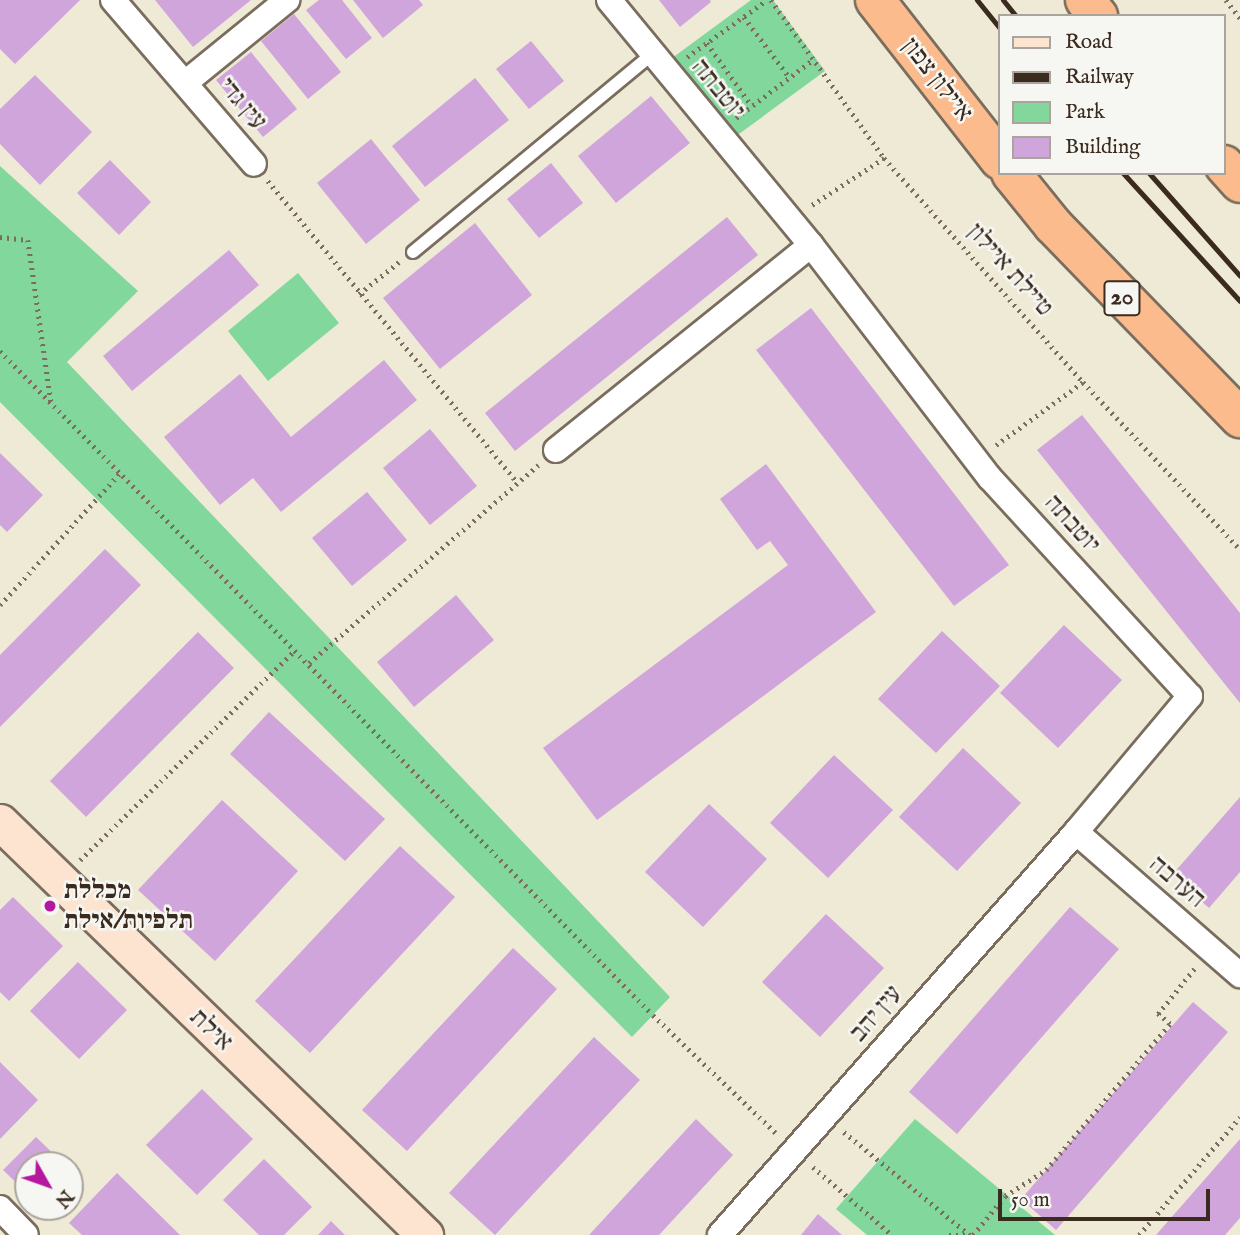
<!DOCTYPE html>
<html>
<head>
<meta charset="utf-8">
<style>
  body { margin:0 }
  #map { position:relative; width:1240px; height:1235px; overflow:hidden; background:#eeead5; font-family:"IM FELL English","Frank Ruhl Libre",serif }
  div>[style] { position:absolute }
  .green>* { inset:0; background:#82d89c }
  .building>* { inset:0; background:#d0a5dc }
  .path>* { height:4.5px; margin-top:-2.25px; transform-origin:0; background:repeating-linear-gradient(90deg,#7a6d5e 0 2px,transparent 0 7px) }
  .roads { filter:drop-shadow(2px 0 #7a6d5e) drop-shadow(-2px 0 #7a6d5e) drop-shadow(0 2px #7a6d5e) drop-shadow(0 -2px #7a6d5e) }
  .lane>* { height:12px; margin:-6px; padding:0 6px; transform-origin:6px; border-radius:6px; background:#fff }
  .street>* { height:24px; margin:-12px; padding:0 12px; transform-origin:12px; border-radius:12px; background:#fff }
  .secondary>* { height:35px; margin:-17.5px; padding:0 17.5px; transform-origin:17.5px; border-radius:17.5px; background:#fde4d1 }
  .highway>* { height:38px; margin:-19px; padding:0 19px; transform-origin:19px; border-radius:19px; background:#fbbb8c }
  .rail>* { height:5px; margin:-2.5px; padding:0 2.5px; transform-origin:2.5px; border-radius:2.5px; background:#3b2a1e }
  .dots>* { width:19px; height:19px; translate:-50% -50%; box-sizing:border-box; border:4px solid #f6f6f2; border-radius:50% }
  span { translate:-50% -50%; white-space:nowrap; text-align:center; line-height:1.15; -webkit-text-stroke:5px #f6f6f2; paint-order:stroke }
  .shield-label span { padding:2px 5px; background:#f6f6f2; border:2px solid; border-radius:5px; -webkit-text-stroke-width:0 }
  .shield-label { font-size:24px; color:#3b2a1e; font-weight:700 }
  .street-label { font-size:26px; color:#3b2a1e }
  .poi-label { font-size:26px; color:#3b2a1e; font-weight:700 }
  .left { translate:0 -50%; text-align:left }
  .legend { position:absolute; left:998px; top:14px; width:228px; height:161px; box-sizing:border-box; background:#f6f6f2; border:2px solid #aba49d; margin:0; padding:9px 12px; list-style:none; font-size:21px; color:#3b2a1e }
  .legend li { display:flex; align-items:center; gap:14px; height:35px }
  .legend b { width:35px; border:2px solid #aba49d }
  .north { position:absolute; left:14px; top:1151px; width:70px; height:70px; box-sizing:border-box; background:#f6f6f2; border:2px solid #aba49d; border-radius:50%; rotate:130deg; font-size:19px; font-weight:700; line-height:28px; text-align:center; color:#3b2a1e }
  .north::after { content:''; display:block; margin:auto; width:24px; height:32px; background:#b5179e; clip-path:polygon(50% 0,100% 100%,50% 72%,0 100%) }
  .scale { position:absolute; left:998px; top:1189px; width:212px; height:32px; box-sizing:border-box; border:4px solid #3b2a1e; border-top:0; padding-left:9px; font-size:21px; line-height:24px; white-space:nowrap; color:#3b2a1e; -webkit-text-stroke:5px #f6f6f2; paint-order:stroke }
</style>
</head>
<body>
<div id="map">
  <div class="green">
    <i style="clip-path:polygon(751px 0,773px 0,825px 71px,728px 142px,668px 61px)"></i>
    <i style="clip-path:polygon(0 166px,138px 291px,67px 362px,670px 997px,632px 1037px,0 402px)"></i>
    <i style="clip-path:polygon(298px 273px,339px 323px,268px 381px,228px 331px)"></i>
    <i style="clip-path:polygon(915px 1119px,1055px 1235px,867px 1235px,836px 1209px)"></i>
  </div>
  <div class="building">
    <i style="clip-path:polygon(0 0,80px 0,15px 64px,0 49px)"></i>
    <i style="clip-path:polygon(155px 0,251px 0,193px 47px)"></i>
    <i style="clip-path:polygon(319px 0,342px 0,372px 38px,346px 59px,306px 10px)"></i>
    <i style="clip-path:polygon(353px 0,419px 0,423px 5px,383px 38px)"></i>
    <i style="clip-path:polygon(659px 0,710px 0,711px 2px,680px 27px)"></i>
    <i style="clip-path:polygon(294px 14px,341px 72px,308px 99px,261px 41px)"></i>
    <i style="clip-path:polygon(531px 41px,564px 81px,529px 109px,496px 69px)"></i>
    <i style="clip-path:polygon(251px 52px,297px 109px,263px 137px,216px 80px)"></i>
    <i style="clip-path:polygon(35px 75px,92px 132px,40px 185px,0 144px,0 109px)"></i>
    <i style="clip-path:polygon(475px 78px,509px 120px,425px 187px,392px 146px)"></i>
    <i style="clip-path:polygon(651px 96px,690px 143px,616px 203px,578px 156px)"></i>
    <i style="clip-path:polygon(371px 139px,420px 200px,366px 244px,317px 183px)"></i>
    <i style="clip-path:polygon(110px 160px,151px 202px,119px 235px,77px 193px)"></i>
    <i style="clip-path:polygon(551px 163px,583px 203px,539px 238px,507px 199px)"></i>
    <i style="clip-path:polygon(727px 217px,758px 255px,515px 451px,485px 413px)"></i>
    <i style="clip-path:polygon(475px 223px,532px 295px,440px 369px,383px 298px)"></i>
    <i style="clip-path:polygon(229px 250px,259px 285px,132px 391px,103px 356px)"></i>
    <i style="clip-path:polygon(811px 308px,1009px 565px,954px 606px,756px 350px)"></i>
    <i style="clip-path:polygon(384px 360px,417px 400px,281px 512px,253px 478px,220px 505px,164px 437px,240px 374px,291px 437px)"></i>
    <i style="clip-path:polygon(1082px 415px,1240px 613px,1240px 703px,1037px 450px)"></i>
    <i style="clip-path:polygon(430px 429px,477px 486px,430px 525px,383px 468px)"></i>
    <i style="clip-path:polygon(0 453px,43px 495px,7px 532px,0 525px)"></i>
    <i style="clip-path:polygon(766px 464px,876px 612px,597px 820px,543px 748px,788px 565px,770px 541px,757px 550px,720px 499px)"></i>
    <i style="clip-path:polygon(367px 492px,407px 540px,352px 586px,312px 538px)"></i>
    <i style="clip-path:polygon(105px 549px,141px 585px,0 727px,0 655px)"></i>
    <i style="clip-path:polygon(456px 595px,494px 640px,414px 707px,377px 662px)"></i>
    <i style="clip-path:polygon(1064px 625px,1122px 680px,1058px 748px,1000px 693px)"></i>
    <i style="clip-path:polygon(942px 631px,1000px 686px,936px 753px,878px 699px)"></i>
    <i style="clip-path:polygon(198px 632px,234px 668px,86px 817px,50px 781px)"></i>
    <i style="clip-path:polygon(269px 712px,385px 819px,345px 861px,230px 754px)"></i>
    <i style="clip-path:polygon(963px 748px,1021px 803px,957px 871px,899px 817px)"></i>
    <i style="clip-path:polygon(834px 755px,893px 810px,828px 878px,770px 823px)"></i>
    <i style="clip-path:polygon(1240px 797px,1240px 872px,1209px 908px,1172px 875px)"></i>
    <i style="clip-path:polygon(222px 800px,298px 871px,215px 961px,138px 890px)"></i>
    <i style="clip-path:polygon(709px 804px,767px 859px,703px 927px,645px 872px)"></i>
    <i style="clip-path:polygon(400px 846px,455px 897px,310px 1053px,255px 1001px)"></i>
    <i style="clip-path:polygon(13px 897px,63px 946px,9px 1001px,0 992px,0 910px)"></i>
    <i style="clip-path:polygon(1070px 907px,1119px 949px,957px 1134px,909px 1092px)"></i>
    <i style="clip-path:polygon(826px 914px,884px 968px,820px 1037px,762px 982px)"></i>
    <i style="clip-path:polygon(513px 948px,557px 989px,407px 1151px,362px 1110px)"></i>
    <i style="clip-path:polygon(78px 962px,127px 1010px,79px 1059px,30px 1011px)"></i>
    <i style="clip-path:polygon(1193px 1002px,1228px 1032px,1056px 1230px,1021px 1199px)"></i>
    <i style="clip-path:polygon(594px 1037px,640px 1080px,495px 1235px,449px 1193px)"></i>
    <i style="clip-path:polygon(0 1062px,38px 1100px,0 1139px)"></i>
    <i style="clip-path:polygon(202px 1089px,253px 1139px,197px 1195px,146px 1145px)"></i>
    <i style="clip-path:polygon(696px 1119px,733px 1155px,659px 1235px,589px 1235px)"></i>
    <i style="clip-path:polygon(36px 1137px,65px 1165px,28px 1165px,28px 1194px,3px 1170px)"></i>
    <i style="clip-path:polygon(1240px 1139px,1240px 1218px,1225px 1235px,1156px 1235px)"></i>
    <i style="clip-path:polygon(264px 1159px,312px 1207px,284px 1235px,259px 1235px,223px 1200px)"></i>
    <i style="clip-path:polygon(70px 1170px,82px 1182px,70px 1194px)"></i>
    <i style="clip-path:polygon(117px 1173px,180px 1235px,82px 1235px,69px 1223px)"></i>
    <i style="clip-path:polygon(818px 1214px,842px 1235px,801px 1235px)"></i>
    <i style="clip-path:polygon(331px 1221px,345px 1235px,318px 1235px)"></i>
  </div>
  <div class="path">
    <i style="left:771px;top:0;width:194px;rotate:54.4deg"></i>
    <i style="left:884px;top:158px;width:300px;rotate:48.4deg"></i>
    <i style="left:1083px;top:382px;width:229px;rotate:46.8deg"></i>
    <i style="left:1226px;top:0;width:23px;rotate:52deg"></i>
    <i style="left:744px;top:17px;width:76px;rotate:53deg"></i>
    <i style="left:707px;top:43px;width:77px;rotate:54.5deg"></i>
    <i style="left:687px;top:57px;width:98px;rotate:-35.5deg"></i>
    <i style="left:736px;top:118px;width:98px;rotate:-37.1deg"></i>
    <i style="left:268px;top:181px;width:391px;rotate:50.4deg"></i>
    <i style="left:812px;top:205px;width:86px;rotate:-33.1deg"></i>
    <i style="left:0;top:237px;width:28px;rotate:6deg"></i>
    <i style="left:28px;top:240px;width:164px;rotate:81.9deg"></i>
    <i style="left:359px;top:294px;width:51px;rotate:-38.7deg"></i>
    <i style="left:0;top:351px;width:931px;rotate:45.48deg"></i>
    <i style="left:653px;top:1015px;width:170px;rotate:43.8deg"></i>
    <i style="left:996px;top:445px;width:107px;rotate:-35.9deg"></i>
    <i style="left:0;top:605px;width:177px;rotate:-47.7deg"></i>
    <i style="left:309px;top:663px;width:303px;rotate:-40.8deg"></i>
    <i style="left:80px;top:860px;width:301px;rotate:-44.3deg"></i>
    <i style="left:844px;top:1132px;width:163px;rotate:39.3deg"></i>
    <i style="left:813px;top:1167px;width:104px;rotate:40.7deg"></i>
    <i style="left:949px;top:1235px;width:18px"></i>
    <i style="left:973px;top:1235px;width:50px;rotate:-50.6deg"></i>
    <i style="left:1005px;top:1196px;width:49px;rotate:-32.4deg"></i>
    <i style="left:1046px;top:1170px;width:192px;rotate:-49.7deg"></i>
    <i style="left:1170px;top:1024px;width:16px;rotate:-140deg"></i>
    <i style="left:1158px;top:1014px;width:58px;rotate:-51.3deg"></i>
    <i style="left:1139px;top:1235px;width:155px;rotate:-49.4deg"></i>
  </div>
  <div class="roads">
    <div class="lane">
      <i style="left:413px;top:252px;width:310px;rotate:-39.6deg"></i>
    </div>
    <div class="street">
      <i style="left:113px;top:0;width:216px;rotate:49.3deg"></i>
      <i style="left:609px;top:0;width:318px;rotate:50.5deg"></i>
      <i style="left:811px;top:245px;width:294px;rotate:52.5deg"></i>
      <i style="left:990px;top:478px;width:296px;rotate:47.5deg"></i>
      <i style="left:1190px;top:696px;width:177px;rotate:130deg"></i>
      <i style="left:1076px;top:832px;width:538px;rotate:131.46deg"></i>
      <i style="left:185px;top:83px;width:132px;rotate:-39.1deg"></i>
      <i style="left:556px;top:450px;width:327px;rotate:-38.8deg"></i>
      <i style="left:1076px;top:832px;width:218px;rotate:41.1deg"></i>
      <i style="left:0;top:1208px;width:37px;rotate:46deg"></i>
    </div>
    <div class="secondary">
      <i style="left:0;top:822px;width:593px;rotate:44.18deg"></i>
    </div>
    <div class="highway">
      <i style="left:875px;top:0;width:203px;rotate:52deg"></i>
      <i style="left:1085px;top:0;width:21px;rotate:51deg"></i>
      <i style="left:1224px;top:165px;width:24px;rotate:48deg"></i>
      <i style="left:1011px;top:173px;width:67px;rotate:51.1deg"></i>
      <i style="left:1053px;top:225px;width:269px;rotate:45.9deg"></i>
    </div>
  </div>
  <div class="rail">
    <i style="left:977px;top:0;width:36px;rotate:51deg"></i>
    <i style="left:1003px;top:0;width:21px;rotate:51deg"></i>
    <i style="left:1123px;top:173px;width:173px;rotate:47.6deg"></i>
    <i style="left:1149px;top:173px;width:137px;rotate:48.5deg"></i>
  </div>
  <div class="dots">
    <i style="left:50px;top:906px;background:#b5179e"></i>
  </div>
  <div class="shield-label">
    <span style="left:1122px;top:298px">20</span>
  </div>
  <div class="street-label">
    <span style="left:937px;top:80px;rotate:52deg">איילון צפון</span>
    <span style="left:718px;top:89px;rotate:51deg">יוטבתה</span>
    <span style="left:242px;top:104px;rotate:50deg">עין גדי</span>
    <span style="left:1010px;top:270px;rotate:48deg">טיילת איילון</span>
    <span style="left:1072px;top:524px;rotate:48deg">יוטבתה</span>
    <span style="left:1177px;top:882px;rotate:41deg">הערבה</span>
    <span style="left:876px;top:1014px;rotate:-49deg">עין יהב</span>
    <span style="left:211px;top:1030px;rotate:44deg">אילת</span>
  </div>
  <div class="poi-label">
    <span class="left" style="left:64px;top:906px">מכללת<br>תלפיות/אילת</span>
  </div>
  <ul class="legend">
  <li><b style="height:9px;background:#fde4d1"></b>Road</li>
  <li><b style="height:9px;background:#3b2a1e"></b>Railway</li>
  <li><b style="height:19px;background:#82d89c"></b>Park</li>
  <li><b style="height:19px;background:#d0a5dc"></b>Building</li>
  </ul>
  <div class="north">N</div>
  <div class="scale">50 m</div>
</div>
</body>
</html>
